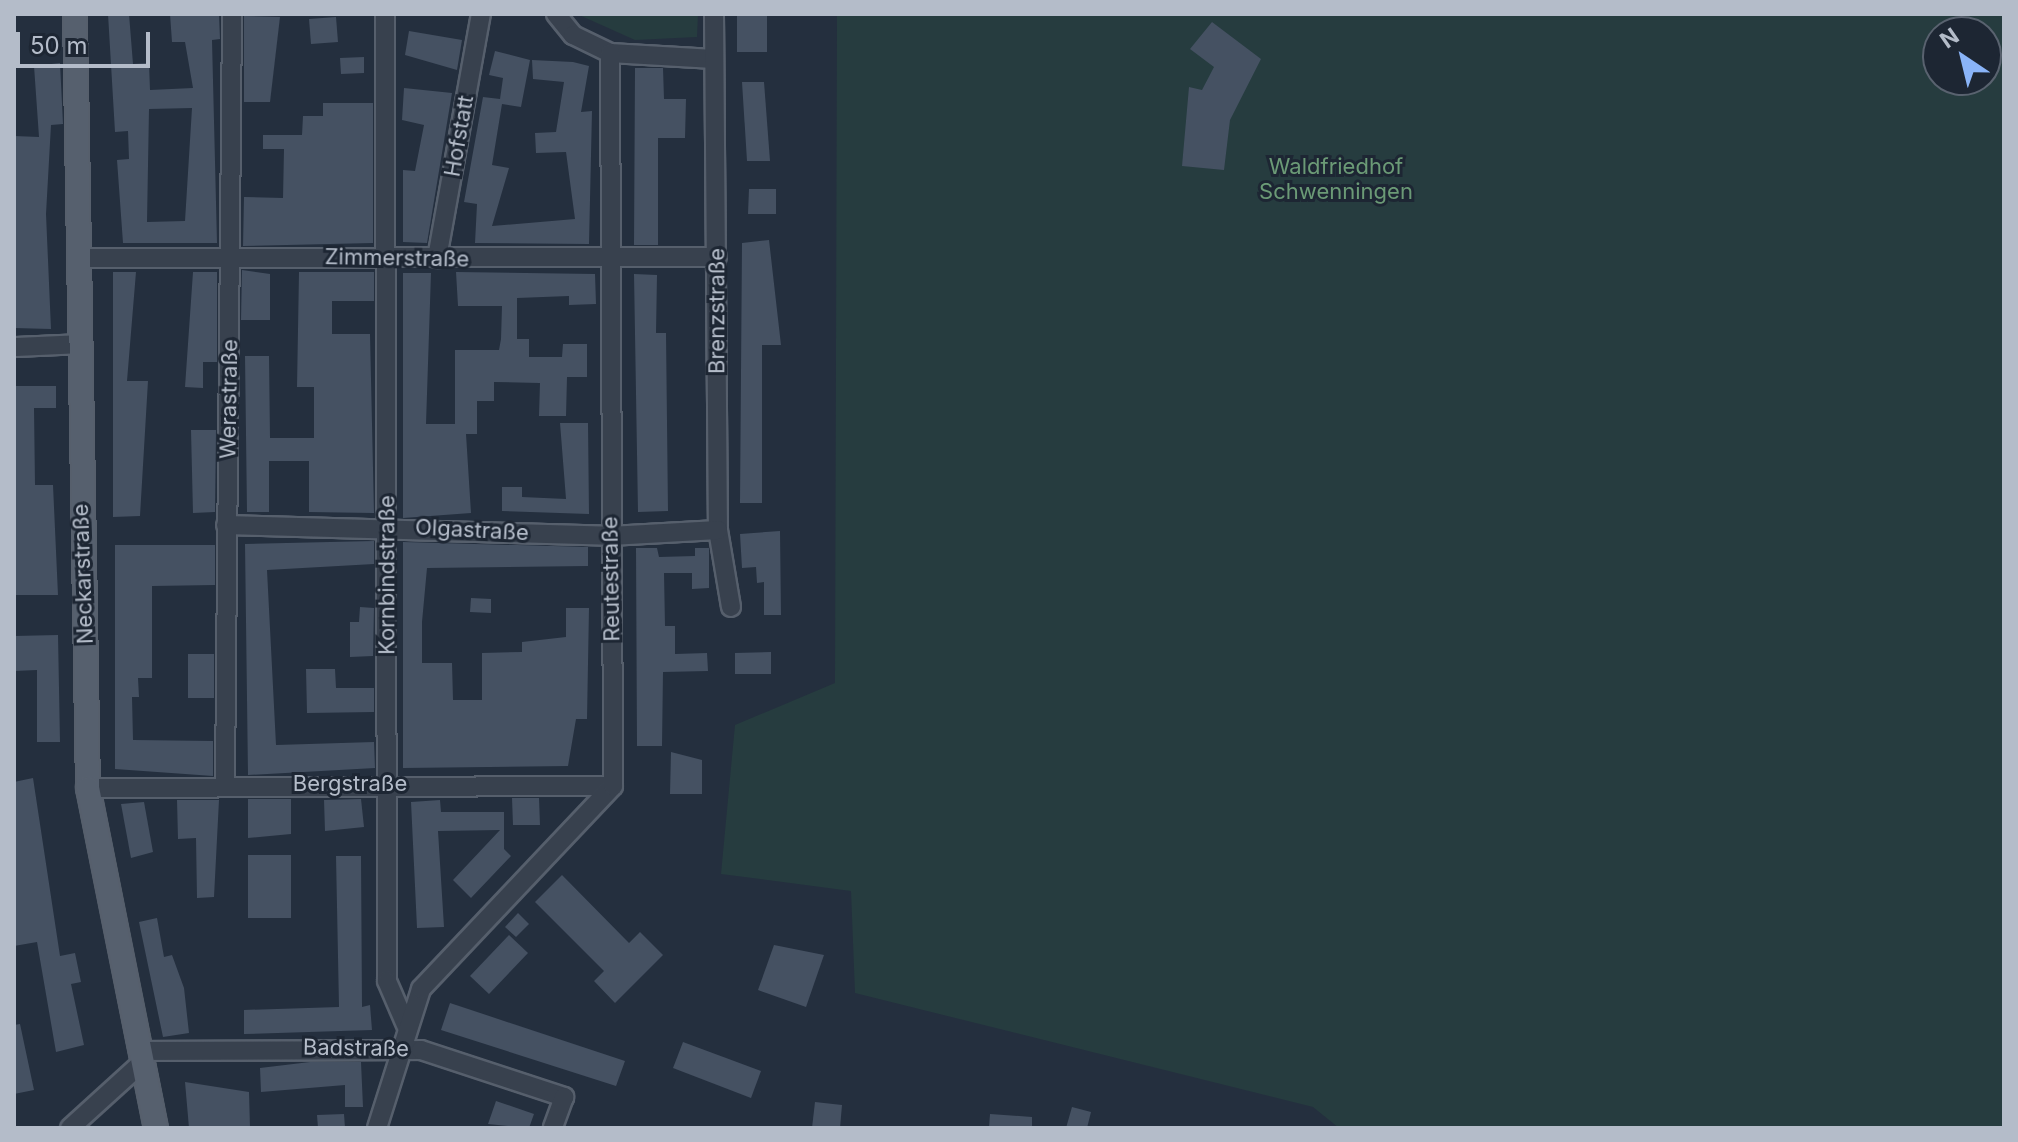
<!DOCTYPE html>
<html>
<head>
<meta charset="utf-8">
<style>
  body { margin:0 }
  #map { position:relative; width:2018px; height:1142px; overflow:hidden; background:#242f3e; font-family:Inter,sans-serif }
  div>[style] { position:absolute }
  .green>* { inset:0; background:#263c3f }
  .building>* { inset:0; background:#455162 }
  .roads { filter:drop-shadow(2px 0 #565f6c) drop-shadow(-2px 0 #565f6c) drop-shadow(0 2px #565f6c) drop-shadow(0 -2px #565f6c) }
  .minor>* { height:18px; margin:-9px; padding:0 9px; transform-origin:9px; border-radius:9px; background:#38414e }
  .major>* { height:22px; margin:-11px; padding:0 11px; transform-origin:11px; border-radius:11px; background:#56606e }
  span { translate:-50% -50%; white-space:nowrap; text-align:center; line-height:1.15; -webkit-text-stroke:6px #1d2633; paint-order:stroke }
  .street-label { font-size:22px; color:#b4bcc9 }
  .park-label { font-size:22px; color:#6b9a76 }
  .frame { position:absolute; inset:0; border:16px solid #b4bcc9; pointer-events:none }
  .north { position:absolute; left:1922px; top:16px; width:80px; height:80px; box-sizing:border-box; background:#1d2633; border:2px solid #59626f; border-radius:50%; rotate:325deg; font-size:22px; font-weight:700; line-height:32px; text-align:center; color:#b4bcc9 }
  .north::after { content:''; display:block; margin:auto; width:28px; height:36px; background:#8ab4f8; clip-path:polygon(50% 0,100% 100%,50% 72%,0 100%) }
  .scale { position:absolute; left:16px; top:32px; width:134px; height:36px; box-sizing:border-box; border:4px solid #b4bcc9; border-top:0; padding-left:10px; font-size:24px; line-height:28px; white-space:nowrap; color:#b4bcc9; -webkit-text-stroke:6px #1d2633; paint-order:stroke }
</style>
</head>
<body>
<div id="map">
  <div class="green">
    <i style="clip-path:polygon(577px 14px,698px 14px,697px 37px,635px 40px)"></i>
    <i style="clip-path:polygon(evenodd,837px 14px,2004px 14px,2004px 1128px,1339px 1128px,1313px 1107px,855px 993px,851px 891px,721px 874px,735px 725px,835px 683px,837px 14px,1938px 32px,1986px 32px,1986px 80px,1938px 80px,1938px 32px)"></i>
  </div>
  <div class="building">
    <i style="clip-path:polygon(evenodd,108px 14px,129px 14px,133px 64px,149px 63px,150px 90px,193px 88px,185px 42px,172px 42px,170px 14px,219px 14px,220px 39px,212px 40px,217px 243px,123px 243px,117px 160px,129px 159px,128px 131px,115px 132px,108px 14px,192px 108px,185px 221px,147px 222px,149px 109px,192px 108px)"></i>
    <i style="clip-path:polygon(737px 14px,767px 14px,767px 52px,737px 52px)"></i>
    <i style="clip-path:polygon(244px 16px,280px 17px,270px 102px,244px 102px)"></i>
    <i style="clip-path:polygon(336px 17px,338px 42px,311px 44px,309px 19px)"></i>
    <i style="clip-path:polygon(1212px 22px,1261px 59px,1230px 120px,1224px 170px,1182px 166px,1189px 87px,1202px 90px,1214px 67px,1190px 49px)"></i>
    <i style="clip-path:polygon(409px 31px,462px 40px,457px 70px,405px 55px)"></i>
    <i style="clip-path:polygon(495px 51px,530px 60px,521px 107px,502px 104px,492px 165px,509px 168px,492px 226px,575px 219px,566px 152px,536px 153px,535px 133px,556px 132px,564px 82px,533px 79px,532px 60px,573px 62px,589px 66px,581px 112px,592px 111px,589px 244px,475px 243px,477px 204px,464px 202px,483px 97px,500px 99px,503px 78px,489px 75px)"></i>
    <i style="clip-path:polygon(364px 57px,364px 73px,341px 74px,340px 58px)"></i>
    <i style="clip-path:polygon(60px 63px,63px 124px,51px 125px,46px 214px,51px 329px,14px 328px,14px 136px,39px 137px,34px 66px)"></i>
    <i style="clip-path:polygon(635px 68px,663px 68px,664px 99px,686px 99px,685px 138px,658px 138px,658px 245px,634px 245px)"></i>
    <i style="clip-path:polygon(742px 82px,764px 82px,770px 161px,747px 161px)"></i>
    <i style="clip-path:polygon(404px 88px,452px 93px,427px 243px,403px 242px,403px 170px,415px 171px,424px 125px,402px 120px)"></i>
    <i style="clip-path:polygon(323px 103px,373px 103px,373px 243px,243px 246px,244px 197px,283px 198px,284px 149px,263px 149px,263px 135px,302px 135px,303px 116px,323px 116px)"></i>
    <i style="clip-path:polygon(749px 189px,776px 189px,776px 214px,748px 214px)"></i>
    <i style="clip-path:polygon(769px 240px,781px 345px,762px 345px,762px 503px,740px 503px,742px 243px)"></i>
    <i style="clip-path:polygon(242px 270px,270px 274px,270px 320px,241px 320px)"></i>
    <i style="clip-path:polygon(113px 272px,136px 272px,127px 381px,148px 381px,140px 516px,113px 517px)"></i>
    <i style="clip-path:polygon(193px 272px,217px 272px,217px 362px,203px 362px,203px 388px,185px 387px)"></i>
    <i style="clip-path:polygon(299px 272px,374px 272px,374px 301px,332px 301px,332px 334px,370px 334px,374px 513px,309px 512px,309px 461px,269px 461px,269px 512px,247px 512px,245px 356px,269px 356px,270px 438px,314px 438px,314px 387px,297px 387px)"></i>
    <i style="clip-path:polygon(456px 272px,595px 274px,596px 304px,569px 305px,569px 296px,517px 298px,517px 339px,529px 339px,529px 357px,562px 357px,563px 344px,587px 344px,587px 377px,567px 377px,566px 416px,539px 416px,540px 383px,494px 382px,494px 401px,477px 401px,477px 434px,466px 434px,471px 513px,403px 518px,403px 273px,431px 273px,426px 424px,455px 424px,455px 350px,499px 350px,501px 339px,502px 306px,458px 306px)"></i>
    <i style="clip-path:polygon(634px 274px,657px 275px,656px 333px,666px 333px,668px 511px,638px 512px)"></i>
    <i style="clip-path:polygon(14px 386px,56px 386px,56px 408px,34px 408px,35px 485px,53px 485px,58px 595px,14px 595px)"></i>
    <i style="clip-path:polygon(560px 423px,588px 423px,589px 514px,502px 511px,502px 487px,522px 487px,522px 497px,566px 499px)"></i>
    <i style="clip-path:polygon(191px 430px,216px 430px,215px 512px,193px 513px)"></i>
    <i style="clip-path:polygon(780px 531px,781px 615px,764px 615px,764px 582px,757px 583px,756px 567px,742px 568px,740px 534px)"></i>
    <i style="clip-path:polygon(374px 541px,374px 564px,267px 570px,276px 745px,374px 742px,375px 768px,248px 775px,245px 544px)"></i>
    <i style="clip-path:polygon(403px 542px,588px 547px,588px 566px,427px 568px,422px 622px,422px 663px,452px 663px,453px 700px,482px 700px,482px 653px,522px 652px,522px 642px,566px 637px,566px 608px,589px 608px,587px 719px,576px 719px,568px 766px,403px 768px)"></i>
    <i style="clip-path:polygon(115px 545px,215px 545px,215px 585px,152px 586px,152px 678px,138px 678px,139px 697px,132px 697px,133px 740px,213px 741px,213px 776px,115px 769px)"></i>
    <i style="clip-path:polygon(636px 548px,657px 548px,659px 557px,695px 556px,695px 548px,709px 548px,709px 588px,692px 589px,692px 573px,664px 573px,665px 626px,675px 626px,675px 654px,707px 653px,708px 671px,663px 672px,662px 746px,637px 746px)"></i>
    <i style="clip-path:polygon(471px 598px,491px 599px,491px 613px,470px 612px)"></i>
    <i style="clip-path:polygon(360px 607px,374px 608px,373px 656px,350px 657px,350px 622px,359px 622px)"></i>
    <i style="clip-path:polygon(58px 635px,60px 742px,37px 742px,37px 670px,14px 671px,14px 636px)"></i>
    <i style="clip-path:polygon(771px 652px,771px 674px,735px 674px,735px 653px)"></i>
    <i style="clip-path:polygon(188px 654px,214px 654px,214px 698px,188px 698px)"></i>
    <i style="clip-path:polygon(306px 669px,335px 669px,336px 688px,374px 688px,374px 712px,307px 713px)"></i>
    <i style="clip-path:polygon(671px 752px,702px 760px,702px 794px,670px 794px)"></i>
    <i style="clip-path:polygon(33px 778px,60px 956px,75px 953px,81px 982px,71px 984px,84px 1045px,56px 1052px,37px 942px,14px 946px,14px 782px)"></i>
    <i style="clip-path:polygon(512px 798px,539px 798px,540px 825px,513px 825px)"></i>
    <i style="clip-path:polygon(248px 799px,291px 799px,291px 834px,248px 838px)"></i>
    <i style="clip-path:polygon(361px 799px,364px 827px,325px 831px,324px 800px)"></i>
    <i style="clip-path:polygon(177px 800px,219px 800px,214px 897px,197px 898px,196px 838px,178px 839px)"></i>
    <i style="clip-path:polygon(440px 800px,441px 812px,504px 812px,504px 849px,511px 856px,471px 898px,453px 880px,500px 830px,438px 831px,444px 927px,417px 928px,411px 802px)"></i>
    <i style="clip-path:polygon(144px 802px,153px 852px,131px 858px,121px 804px)"></i>
    <i style="clip-path:polygon(248px 855px,291px 855px,291px 918px,248px 918px)"></i>
    <i style="clip-path:polygon(336px 856px,361px 856px,362px 1007px,370px 1005px,372px 1030px,244px 1034px,244px 1010px,339px 1007px)"></i>
    <i style="clip-path:polygon(562px 875px,629px 943px,640px 932px,663px 955px,615px 1003px,594px 981px,604px 971px,535px 902px)"></i>
    <i style="clip-path:polygon(518px 913px,529px 924px,516px 937px,505px 927px)"></i>
    <i style="clip-path:polygon(157px 918px,164px 957px,172px 955px,184px 988px,189px 1033px,163px 1037px,139px 922px)"></i>
    <i style="clip-path:polygon(509px 935px,528px 953px,489px 994px,470px 976px)"></i>
    <i style="clip-path:polygon(774px 945px,824px 955px,806px 1007px,758px 990px)"></i>
    <i style="clip-path:polygon(450px 1003px,625px 1061px,616px 1086px,441px 1030px)"></i>
    <i style="clip-path:polygon(20px 1024px,34px 1090px,14px 1094px,14px 1025px)"></i>
    <i style="clip-path:polygon(683px 1042px,761px 1071px,751px 1098px,673px 1068px)"></i>
    <i style="clip-path:polygon(310px 1062px,361px 1062px,363px 1107px,345px 1107px,345px 1085px,261px 1092px,260px 1068px)"></i>
    <i style="clip-path:polygon(185px 1082px,249px 1092px,250px 1128px,189px 1128px)"></i>
    <i style="clip-path:polygon(496px 1101px,534px 1114px,529px 1128px,488px 1124px)"></i>
    <i style="clip-path:polygon(815px 1102px,842px 1105px,840px 1128px,812px 1128px)"></i>
    <i style="clip-path:polygon(1072px 1107px,1091px 1112px,1087px 1128px,1066px 1128px)"></i>
    <i style="clip-path:polygon(344px 1114px,345px 1128px,318px 1128px,317px 1115px)"></i>
    <i style="clip-path:polygon(990px 1114px,1032px 1117px,1032px 1128px,989px 1128px)"></i>
  </div>
  <div class="roads">
    <div class="minor">
      <i style="left:385px;top:14px;width:967px;rotate:89.88deg"></i>
      <i style="left:387px;top:981px;width:48px;rotate:66.6deg"></i>
      <i style="left:556px;top:14px;width:27px;rotate:51deg"></i>
      <i style="left:573px;top:35px;width:41px;rotate:25.9deg"></i>
      <i style="left:610px;top:53px;width:104px;rotate:3.3deg"></i>
      <i style="left:714px;top:14px;width:516px;rotate:89.56deg"></i>
      <i style="left:718px;top:530px;width:78px;rotate:80.4deg"></i>
      <i style="left:78px;top:258px;width:639px;rotate:-0.09deg"></i>
      <i style="left:437px;top:258px;width:248px;rotate:-79.8deg"></i>
      <i style="left:14px;top:347px;width:65px;rotate:-2.6deg"></i>
      <i style="left:226px;top:525px;width:384px;rotate:1.6deg"></i>
      <i style="left:610px;top:536px;width:108px;rotate:-3.2deg"></i>
      <i style="left:225px;top:783px;width:769px;rotate:-89.48deg"></i>
      <i style="left:88px;top:788px;width:525px;rotate:-0.22deg"></i>
      <i style="left:142px;top:1051px;width:279px;rotate:-0.2deg"></i>
      <i style="left:421px;top:1050px;width:151px;rotate:18.2deg"></i>
      <i style="left:564px;top:1097px;width:33px;rotate:110deg"></i>
      <i style="left:70px;top:1128px;width:100px;rotate:-42.2deg"></i>
      <i style="left:377px;top:1128px;width:146px;rotate:-72.4deg"></i>
      <i style="left:421px;top:989px;width:279px;rotate:-46.6deg"></i>
      <i style="left:613px;top:786px;width:733px;rotate:-90.23deg"></i>
    </div>
    <div class="major">
      <i style="left:75px;top:14px;width:774px;rotate:89.04deg"></i>
      <i style="left:88px;top:788px;width:347px;rotate:78.7deg"></i>
    </div>
  </div>
  <div class="street-label">
    <span style="left:459px;top:136px;rotate:-80deg">Hofstatt</span>
    <span style="left:397px;top:258px;rotate:1deg">Zimmerstraße</span>
    <span style="left:717px;top:311px;rotate:-90deg">Brenzstraße</span>
    <span style="left:229px;top:399px;rotate:-89deg">Werastraße</span>
    <span style="left:472px;top:530px;rotate:3deg">Olgastraße</span>
    <span style="left:83px;top:574px;rotate:-92deg">Neckarstraße</span>
    <span style="left:387px;top:575px;rotate:-90deg">Kornbindstraße</span>
    <span style="left:611px;top:579px;rotate:-91deg">Reutestraße</span>
    <span style="left:350px;top:784px">Bergstraße</span>
    <span style="left:356px;top:1048px;rotate:1deg">Badstraße</span>
  </div>
  <div class="park-label">
    <span style="left:1336px;top:179px">Waldfriedhof<br>Schwenningen</span>
  </div>
  <div class="frame"></div>
  <div class="north">N</div>
  <div class="scale">50 m</div>
</div>
</body>
</html>
